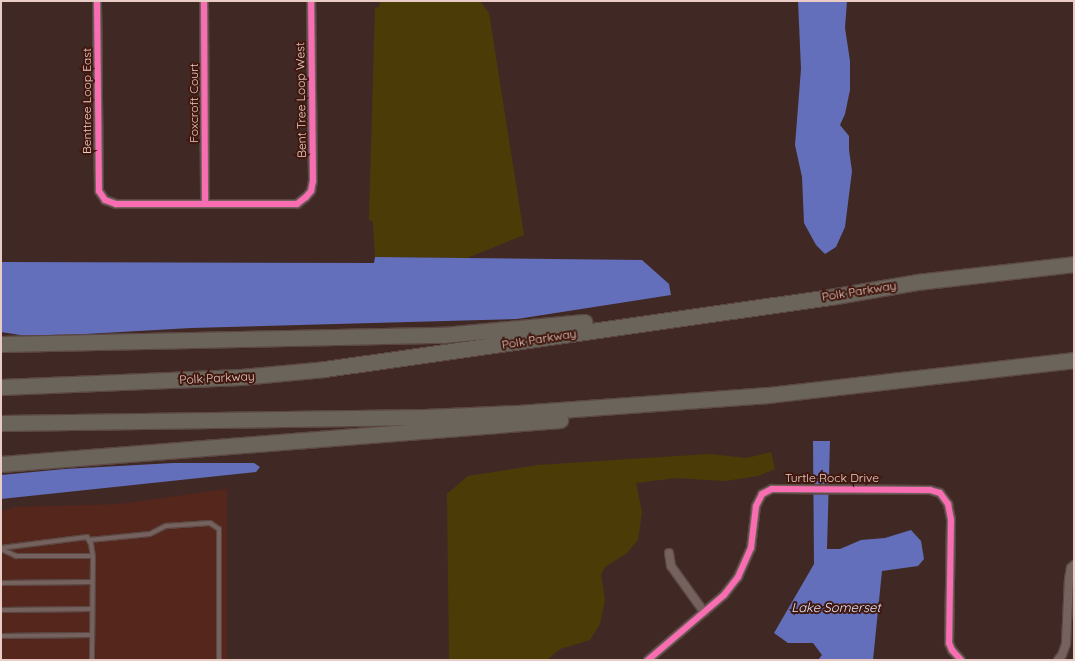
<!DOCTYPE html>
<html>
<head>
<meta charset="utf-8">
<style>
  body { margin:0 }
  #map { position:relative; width:1075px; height:661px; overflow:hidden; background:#402924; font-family:Quicksand,sans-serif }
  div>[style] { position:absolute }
  .built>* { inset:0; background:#54261c }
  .green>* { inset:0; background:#4b3c07 }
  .water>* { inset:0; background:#636fba }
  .roads { filter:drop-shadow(1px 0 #5b4743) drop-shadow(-1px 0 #5b4743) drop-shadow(0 1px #5b4743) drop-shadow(0 -1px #5b4743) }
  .lane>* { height:4px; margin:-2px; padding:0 2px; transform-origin:2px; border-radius:2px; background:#75625e }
  .street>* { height:8px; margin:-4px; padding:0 4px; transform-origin:4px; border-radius:4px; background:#75625e }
  .highway>* { height:15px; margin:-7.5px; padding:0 7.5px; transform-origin:7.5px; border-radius:7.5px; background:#6a645b }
  .cycleway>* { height:6px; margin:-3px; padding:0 3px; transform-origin:3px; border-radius:3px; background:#f96db3 }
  span { translate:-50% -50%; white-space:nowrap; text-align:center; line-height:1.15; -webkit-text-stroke:4px #41180f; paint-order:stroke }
  .street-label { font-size:12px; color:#e8ccc5 }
  .water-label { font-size:13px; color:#dde3fa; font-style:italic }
  .frame { position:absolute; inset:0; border:2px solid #e8ccc5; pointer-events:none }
</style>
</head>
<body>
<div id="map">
  <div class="built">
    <i style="clip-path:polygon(227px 489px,227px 660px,1px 660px,1px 512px,15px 507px,119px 504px)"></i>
  </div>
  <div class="green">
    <i style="clip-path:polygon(380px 1px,480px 1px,489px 13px,524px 235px,467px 258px,375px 257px,373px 222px,369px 219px,375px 8px,379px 7px)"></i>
    <i style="clip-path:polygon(771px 452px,775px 469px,758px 476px,725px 481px,676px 478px,636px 483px,642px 512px,638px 540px,627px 553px,605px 567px,601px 574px,605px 600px,600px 624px,590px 640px,560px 649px,547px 660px,449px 660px,447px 494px,468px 476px,538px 465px,709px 454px,747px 458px)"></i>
  </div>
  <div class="water">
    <i style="clip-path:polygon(798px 1px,847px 1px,845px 28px,850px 61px,850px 90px,845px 114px,840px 125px,849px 136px,849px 150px,852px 171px,845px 227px,836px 247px,825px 254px,816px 245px,804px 223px,802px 177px,795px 145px,801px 69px)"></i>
    <i style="clip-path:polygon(375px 257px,642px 260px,669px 284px,671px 295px,517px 319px,191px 328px,33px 337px,1px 332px,1px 262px,374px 263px)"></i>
    <i style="clip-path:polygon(813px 441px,830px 441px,827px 549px,840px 549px,861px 540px,885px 538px,911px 530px,921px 541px,924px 559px,918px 566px,882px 571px,873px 660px,818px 660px,822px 655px,813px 643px,788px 643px,774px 633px,814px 564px)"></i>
    <i style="clip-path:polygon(173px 463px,254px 463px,260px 467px,256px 472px,1px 499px,1px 475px,65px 469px)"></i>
  </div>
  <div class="roads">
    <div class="lane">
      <i style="left:89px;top:540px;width:61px;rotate:-5.6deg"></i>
      <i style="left:150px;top:534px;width:18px;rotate:-27deg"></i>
      <i style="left:166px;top:526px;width:44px;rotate:-3.9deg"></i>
      <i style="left:210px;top:523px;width:11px;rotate:34deg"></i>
      <i style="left:219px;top:529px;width:131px;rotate:90deg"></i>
      <i style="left:1px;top:548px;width:87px;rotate:-7.3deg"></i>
      <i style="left:87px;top:537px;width:8px;rotate:60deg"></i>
      <i style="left:91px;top:544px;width:12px;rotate:81deg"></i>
      <i style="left:93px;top:556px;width:104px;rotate:90.6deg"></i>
      <i style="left:1px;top:549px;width:17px;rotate:25deg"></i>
      <i style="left:16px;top:556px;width:77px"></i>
      <i style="left:1px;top:583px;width:91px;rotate:-0.6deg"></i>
      <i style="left:1px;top:610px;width:91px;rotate:-0.6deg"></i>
      <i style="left:1px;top:636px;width:91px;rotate:-0.6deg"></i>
    </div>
    <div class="street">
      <i style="left:97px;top:1px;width:190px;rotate:89.4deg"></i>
      <i style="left:99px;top:191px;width:11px;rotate:56deg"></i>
      <i style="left:105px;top:200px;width:12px;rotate:20deg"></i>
      <i style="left:116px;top:204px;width:181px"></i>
      <i style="left:297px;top:204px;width:11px;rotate:-38deg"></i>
      <i style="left:306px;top:197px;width:8px;rotate:-50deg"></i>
      <i style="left:311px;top:191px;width:10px;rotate:-79deg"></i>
      <i style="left:313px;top:181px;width:180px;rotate:-90.6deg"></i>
      <i style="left:204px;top:2px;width:201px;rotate:89.7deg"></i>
      <i style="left:669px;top:553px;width:13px;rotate:81deg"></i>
      <i style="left:671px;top:566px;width:57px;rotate:54.3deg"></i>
      <i style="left:648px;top:660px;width:100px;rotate:-40.5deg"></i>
      <i style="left:724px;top:595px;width:23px;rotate:-52deg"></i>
      <i style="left:738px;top:577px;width:32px;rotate:-66deg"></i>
      <i style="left:751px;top:548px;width:42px;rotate:-83.2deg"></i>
      <i style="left:756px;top:506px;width:13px;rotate:-63deg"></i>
      <i style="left:762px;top:494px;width:11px;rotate:-27deg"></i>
      <i style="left:772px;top:489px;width:158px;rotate:0.4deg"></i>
      <i style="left:930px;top:490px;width:10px;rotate:17deg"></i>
      <i style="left:940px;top:493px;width:14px;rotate:54deg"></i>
      <i style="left:948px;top:504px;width:16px;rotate:79deg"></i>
      <i style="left:951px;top:520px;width:123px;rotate:90.9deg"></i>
      <i style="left:949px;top:643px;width:8px;rotate:67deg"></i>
      <i style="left:952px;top:650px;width:13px;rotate:48deg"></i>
      <i style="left:1058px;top:660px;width:6px;rotate:-51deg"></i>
      <i style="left:1062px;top:655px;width:12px;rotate:-70deg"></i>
      <i style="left:1066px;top:644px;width:65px;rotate:-87.4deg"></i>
      <i style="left:1069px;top:579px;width:11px;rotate:-80deg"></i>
      <i style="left:1071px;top:568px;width:4px;rotate:-45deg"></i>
    </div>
    <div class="highway">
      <i style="left:1px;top:344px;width:442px;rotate:-1.2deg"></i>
      <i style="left:443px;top:335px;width:142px;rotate:-5.3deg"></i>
      <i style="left:1px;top:387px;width:240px;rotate:-2.4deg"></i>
      <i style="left:241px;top:377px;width:84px;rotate:-5.4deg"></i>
      <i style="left:325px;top:369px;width:510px;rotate:-8.11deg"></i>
      <i style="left:830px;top:297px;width:88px;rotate:-9.8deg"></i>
      <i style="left:917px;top:282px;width:158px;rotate:-6.5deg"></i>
      <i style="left:1px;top:423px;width:424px;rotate:-0.8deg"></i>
      <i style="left:425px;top:417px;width:93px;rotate:-2.5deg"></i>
      <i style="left:518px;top:413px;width:251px;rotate:-4.1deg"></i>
      <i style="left:768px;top:395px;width:308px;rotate:-6.5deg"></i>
      <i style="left:1px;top:464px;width:561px;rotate:-4.5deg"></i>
    </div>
  </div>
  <div class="cycleway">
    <i style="left:97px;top:1px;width:190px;rotate:89.4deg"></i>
    <i style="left:99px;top:191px;width:11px;rotate:56deg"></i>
    <i style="left:105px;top:200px;width:12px;rotate:20deg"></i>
    <i style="left:116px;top:204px;width:181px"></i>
    <i style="left:297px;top:204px;width:11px;rotate:-38deg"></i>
    <i style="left:306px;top:197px;width:8px;rotate:-50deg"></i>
    <i style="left:311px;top:191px;width:10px;rotate:-79deg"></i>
    <i style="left:313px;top:181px;width:180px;rotate:-90.6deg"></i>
    <i style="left:204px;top:2px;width:201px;rotate:89.7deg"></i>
    <i style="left:648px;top:660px;width:100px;rotate:-40.5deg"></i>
    <i style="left:724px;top:595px;width:23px;rotate:-52deg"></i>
    <i style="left:738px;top:577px;width:32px;rotate:-66deg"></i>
    <i style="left:751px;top:548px;width:42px;rotate:-83.2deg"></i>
    <i style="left:756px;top:506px;width:13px;rotate:-63deg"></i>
    <i style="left:762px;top:494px;width:11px;rotate:-27deg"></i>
    <i style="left:772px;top:489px;width:158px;rotate:0.4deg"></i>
    <i style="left:930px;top:490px;width:10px;rotate:17deg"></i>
    <i style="left:940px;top:493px;width:14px;rotate:54deg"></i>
    <i style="left:948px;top:504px;width:16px;rotate:79deg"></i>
    <i style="left:951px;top:520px;width:123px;rotate:90.9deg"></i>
    <i style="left:949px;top:643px;width:8px;rotate:67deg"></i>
    <i style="left:952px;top:650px;width:13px;rotate:48deg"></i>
  </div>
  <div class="street-label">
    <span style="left:301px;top:100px;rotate:-91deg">Bent Tree Loop West</span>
    <span style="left:87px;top:101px;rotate:-90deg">Benttree Loop East</span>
    <span style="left:194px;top:103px;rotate:-90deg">Foxcroft Court</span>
    <span style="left:859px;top:291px;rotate:-9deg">Polk Parkway</span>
    <span style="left:539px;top:339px;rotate:-9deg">Polk Parkway</span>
    <span style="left:217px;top:378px;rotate:-3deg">Polk Parkway</span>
    <span style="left:832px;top:478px">Turtle Rock Drive</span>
  </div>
  <div class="water-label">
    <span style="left:836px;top:607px">Lake Somerset</span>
  </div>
  <div class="frame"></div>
</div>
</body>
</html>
